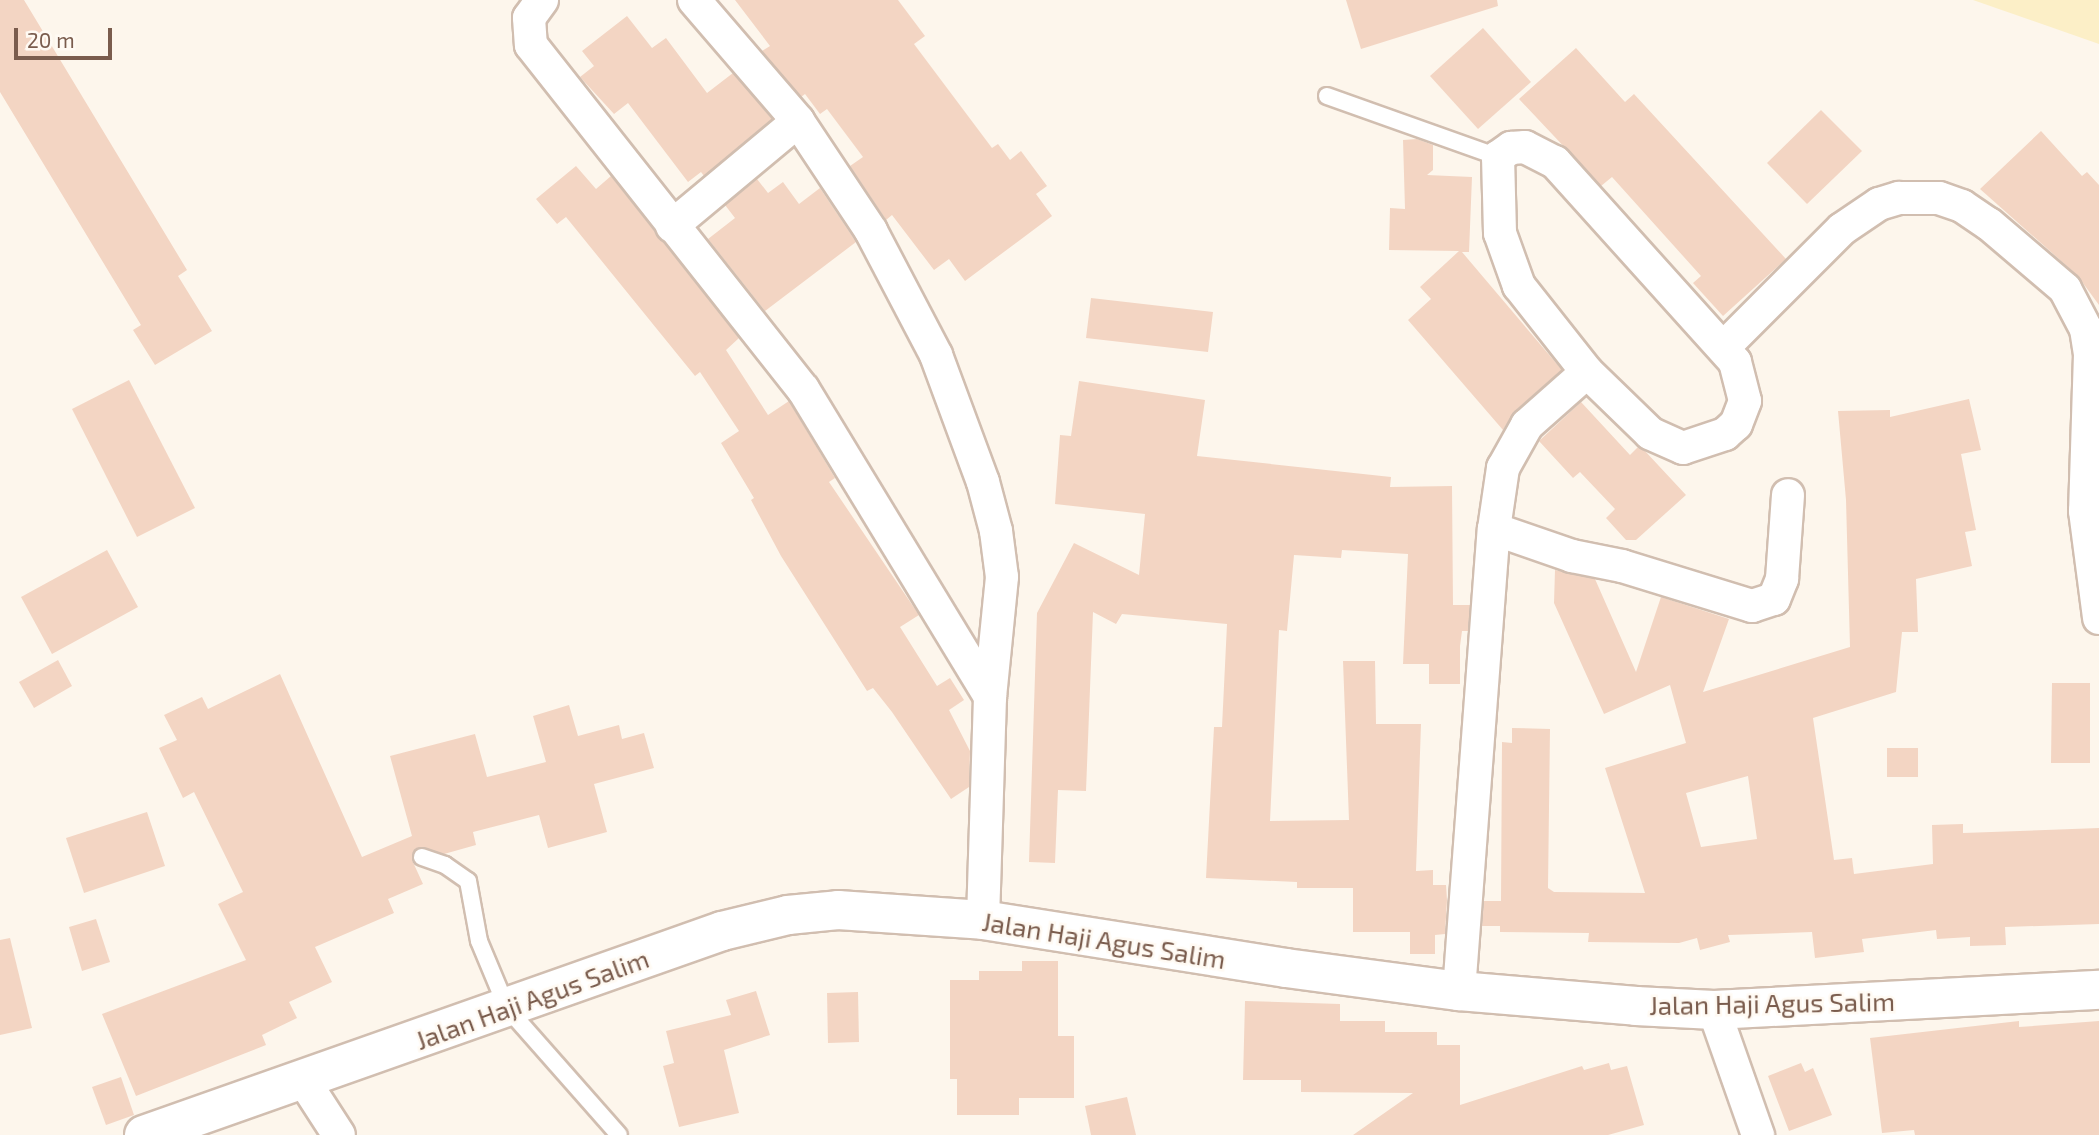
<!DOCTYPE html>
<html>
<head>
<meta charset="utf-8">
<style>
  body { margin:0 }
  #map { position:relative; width:2099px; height:1135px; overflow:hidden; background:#fdf6ec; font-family:"Exo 2",sans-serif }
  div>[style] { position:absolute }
  .sand>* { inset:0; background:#fcefc7 }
  .building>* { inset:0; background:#f3d5c3 }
  .roads { filter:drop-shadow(2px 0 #d1beb0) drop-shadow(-2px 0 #d1beb0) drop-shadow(0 2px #d1beb0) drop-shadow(0 -2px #d1beb0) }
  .service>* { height:16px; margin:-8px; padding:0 8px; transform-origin:8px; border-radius:8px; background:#fff }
  .minor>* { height:32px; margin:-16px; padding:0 16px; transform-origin:16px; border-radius:16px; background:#fff }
  .secondary>* { height:38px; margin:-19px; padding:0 19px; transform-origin:19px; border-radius:19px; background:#fff }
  span { translate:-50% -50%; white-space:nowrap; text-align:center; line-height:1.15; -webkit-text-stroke:5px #fffaf3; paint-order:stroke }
  .street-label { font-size:26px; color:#7a5c4d }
  .scale { position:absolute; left:14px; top:28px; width:98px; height:32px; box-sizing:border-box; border:4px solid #7a5c4d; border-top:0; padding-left:9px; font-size:21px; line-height:24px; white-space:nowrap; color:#7a5c4d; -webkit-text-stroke:5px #fffaf3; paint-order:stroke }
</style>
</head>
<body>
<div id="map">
  <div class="sand">
    <i style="clip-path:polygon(1973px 0,2099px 0,2099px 44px)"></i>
  </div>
  <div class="building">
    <i style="clip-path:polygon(0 0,24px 0,187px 270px,178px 276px,212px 331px,155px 365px,133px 330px,141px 325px,0 92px)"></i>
    <i style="clip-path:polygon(735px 0,898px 0,925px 36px,914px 44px,992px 148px,998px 144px,1010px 160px,1021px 151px,1047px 186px,1036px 194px,1052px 216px,965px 281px,949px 259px,934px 270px,892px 215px,886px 220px,850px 166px,863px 157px,827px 109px,820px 114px,805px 94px,801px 97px,762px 51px,770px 46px)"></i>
    <i style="clip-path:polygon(1346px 0,1497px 0,1498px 6px,1361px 49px)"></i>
    <i style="clip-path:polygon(627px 16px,652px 48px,666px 38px,707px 93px,733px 73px,772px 119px,704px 176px,701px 172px,688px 182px,628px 103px,614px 114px,580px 77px,594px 66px,582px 51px)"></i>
    <i style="clip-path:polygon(1483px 28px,1531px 82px,1478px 129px,1430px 76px)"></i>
    <i style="clip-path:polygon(1576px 48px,1625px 102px,1634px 94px,1786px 259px,1723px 316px,1693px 283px,1701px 276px,1612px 177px,1601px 186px,1519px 99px)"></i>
    <i style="clip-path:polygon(1821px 110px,1862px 151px,1807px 204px,1767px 163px)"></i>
    <i style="clip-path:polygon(2041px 131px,2082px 176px,2087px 172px,2099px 185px,2099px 305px,2077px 275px,1980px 189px)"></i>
    <i style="clip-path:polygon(1417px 139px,1433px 145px,1433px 170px,1427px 175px,1472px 177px,1469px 252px,1462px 252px,1562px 370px,1515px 411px,1503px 430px,1408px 320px,1431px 299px,1420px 287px,1459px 251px,1389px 250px,1390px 208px,1405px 209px,1403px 140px)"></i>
    <i style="clip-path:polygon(576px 166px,596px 189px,611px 176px,739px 338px,726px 350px,768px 415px,789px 401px,835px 478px,829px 482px,919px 615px,900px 627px,937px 686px,950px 678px,964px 700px,949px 710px,970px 751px,969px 787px,951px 799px,892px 712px,873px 688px,867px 691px,781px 556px,751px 500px,754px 498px,721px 443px,739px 431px,700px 372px,695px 376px,566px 217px,557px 224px,536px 199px)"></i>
    <i style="clip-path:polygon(757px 179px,768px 193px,783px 182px,799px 204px,820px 188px,856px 242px,765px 311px,708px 239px,735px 218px,725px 205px)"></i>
    <i style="clip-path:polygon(1091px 298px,1213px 312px,1208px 352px,1086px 338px)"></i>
    <i style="clip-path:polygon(129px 380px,195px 508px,137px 537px,72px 409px)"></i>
    <i style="clip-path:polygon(1079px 381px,1205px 400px,1197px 456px,1391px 477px,1390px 487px,1452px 486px,1453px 605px,1470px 605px,1468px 631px,1462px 631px,1460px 646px,1460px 684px,1429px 684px,1429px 664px,1403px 664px,1408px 554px,1342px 550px,1341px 558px,1294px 555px,1287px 631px,1279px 630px,1270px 821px,1349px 820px,1343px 661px,1375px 661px,1376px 724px,1421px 724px,1416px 871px,1433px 870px,1433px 885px,1446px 885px,1447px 900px,1445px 934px,1435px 935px,1435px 954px,1410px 954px,1410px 932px,1353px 932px,1353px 888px,1297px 888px,1297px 882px,1206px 878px,1214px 727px,1222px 727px,1227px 624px,1122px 614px,1116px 624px,1093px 612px,1086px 791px,1058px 790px,1055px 863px,1029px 862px,1037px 613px,1074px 543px,1139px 575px,1145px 514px,1055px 504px,1060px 435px,1071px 436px)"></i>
    <i style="clip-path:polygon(evenodd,1969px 399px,1981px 450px,1961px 454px,1976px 530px,1965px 532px,1972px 566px,1916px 579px,1918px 632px,1902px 632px,1896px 692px,1813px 718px,1834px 860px,1852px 858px,1854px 874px,1933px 864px,1932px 825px,1963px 824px,1963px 833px,2099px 828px,2099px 924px,2005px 927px,2006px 945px,1970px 946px,1970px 937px,1937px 939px,1936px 930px,1862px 939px,1864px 952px,1815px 958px,1812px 932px,1728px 935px,1730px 942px,1700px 950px,1697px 938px,1679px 943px,1588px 942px,1589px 933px,1500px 932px,1500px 926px,1482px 926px,1484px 901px,1501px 901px,1502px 742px,1512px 743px,1512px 728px,1550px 729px,1548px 888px,1554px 892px,1645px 893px,1605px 768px,1686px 743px,1670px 685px,1604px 714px,1554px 603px,1555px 570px,1595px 579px,1636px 672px,1661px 597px,1729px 619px,1703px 692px,1850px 647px,1846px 500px,1838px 411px,1890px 410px,1890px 417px,1969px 399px,1748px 776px,1757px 839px,1701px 847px,1686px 793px,1748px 776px)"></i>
    <i style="clip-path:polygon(1581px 402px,1630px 455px,1638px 447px,1645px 451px,1686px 495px,1636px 540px,1626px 540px,1606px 518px,1615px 509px,1580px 472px,1573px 478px,1539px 441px)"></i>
    <i style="clip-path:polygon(107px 550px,138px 607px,52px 654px,21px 597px)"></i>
    <i style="clip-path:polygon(58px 660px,72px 686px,34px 708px,19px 682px)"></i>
    <i style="clip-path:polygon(280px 674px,362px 857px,412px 836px,390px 756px,475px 734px,487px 777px,546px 762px,533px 716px,569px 705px,578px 736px,619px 725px,622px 739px,644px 733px,654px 768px,594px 784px,607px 832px,548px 848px,539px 815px,473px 832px,476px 845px,444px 854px,416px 849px,412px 860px,423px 884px,388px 899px,394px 913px,315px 947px,332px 982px,289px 1002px,297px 1018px,262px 1035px,266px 1045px,136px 1096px,102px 1014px,246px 960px,218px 904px,243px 892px,194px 792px,183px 798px,159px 748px,177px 740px,164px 715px,202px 697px,208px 709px)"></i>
    <i style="clip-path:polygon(2052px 683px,2090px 683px,2090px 763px,2051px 763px)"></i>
    <i style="clip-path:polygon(1887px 748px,1918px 748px,1918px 777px,1887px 777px)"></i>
    <i style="clip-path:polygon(147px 812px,165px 866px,84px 893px,66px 838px)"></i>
    <i style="clip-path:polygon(96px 919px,110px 962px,82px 971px,69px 927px)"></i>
    <i style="clip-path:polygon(10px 938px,32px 1028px,0 1035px,0 940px)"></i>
    <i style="clip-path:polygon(1022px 961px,1058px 961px,1058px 1036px,1074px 1036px,1074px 1098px,1019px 1098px,1019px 1115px,957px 1115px,957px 1079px,950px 1079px,950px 980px,979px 980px,979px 971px,1022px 971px)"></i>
    <i style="clip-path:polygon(756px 991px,770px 1035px,724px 1050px,739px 1113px,679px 1127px,663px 1066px,674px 1063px,666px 1031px,731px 1015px,726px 1000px)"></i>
    <i style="clip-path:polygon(858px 992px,859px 1042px,828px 1043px,827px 993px)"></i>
    <i style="clip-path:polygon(1245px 1001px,1340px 1004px,1340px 1021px,1385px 1021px,1385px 1032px,1437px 1032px,1437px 1045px,1460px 1045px,1460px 1105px,1582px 1066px,1584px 1070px,1609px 1063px,1611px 1070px,1627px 1066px,1644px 1125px,1608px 1135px,1353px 1135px,1413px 1093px,1301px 1092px,1301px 1080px,1243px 1080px)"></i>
    <i style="clip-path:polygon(2019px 1021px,2019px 1027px,2099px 1021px,2099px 1135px,1915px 1135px,1914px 1130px,1882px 1133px,1870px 1038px)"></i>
    <i style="clip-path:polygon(1801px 1063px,1805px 1072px,1813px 1068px,1832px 1115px,1789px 1131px,1768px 1076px)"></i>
    <i style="clip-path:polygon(121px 1077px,134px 1115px,106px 1125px,92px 1087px)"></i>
    <i style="clip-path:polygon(1127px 1097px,1136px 1135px,1091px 1135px,1085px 1106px)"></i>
  </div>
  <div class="roads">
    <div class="service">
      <i style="left:1327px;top:96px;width:182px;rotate:19.6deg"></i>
      <i style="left:422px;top:857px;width:24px;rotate:19deg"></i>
      <i style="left:445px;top:865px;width:28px;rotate:35deg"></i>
      <i style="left:468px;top:881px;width:61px;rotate:79.6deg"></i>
      <i style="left:479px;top:941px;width:73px;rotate:67.3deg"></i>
      <i style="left:507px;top:1008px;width:169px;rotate:48.6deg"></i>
    </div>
    <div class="minor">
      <i style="left:542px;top:0;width:22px;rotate:126deg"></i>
      <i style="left:529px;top:18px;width:27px;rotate:86deg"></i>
      <i style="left:531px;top:45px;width:439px;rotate:51.7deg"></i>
      <i style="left:803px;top:389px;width:360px;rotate:58.7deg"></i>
      <i style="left:694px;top:0;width:160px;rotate:49.3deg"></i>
      <i style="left:798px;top:121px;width:132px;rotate:56.4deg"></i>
      <i style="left:871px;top:231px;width:140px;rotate:62.3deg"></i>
      <i style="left:936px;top:355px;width:135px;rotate:69.7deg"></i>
      <i style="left:983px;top:482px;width:51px;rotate:75.1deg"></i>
      <i style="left:996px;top:531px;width:46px;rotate:82.6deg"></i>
      <i style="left:1002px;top:577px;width:121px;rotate:95.7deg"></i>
      <i style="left:990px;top:697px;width:223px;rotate:91.8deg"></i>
      <i style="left:1525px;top:147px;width:34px;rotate:27deg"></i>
      <i style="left:1555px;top:162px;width:269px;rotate:48deg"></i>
      <i style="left:1735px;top:362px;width:40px;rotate:75.6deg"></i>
      <i style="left:1745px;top:401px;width:25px;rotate:111deg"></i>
      <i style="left:1736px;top:424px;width:15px;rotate:138deg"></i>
      <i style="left:1725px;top:434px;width:44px;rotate:161.6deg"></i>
      <i style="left:1683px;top:448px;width:36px;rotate:-156deg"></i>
      <i style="left:1650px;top:433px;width:88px;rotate:-135.9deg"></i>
      <i style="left:1587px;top:372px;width:110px;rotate:-128.3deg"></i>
      <i style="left:1519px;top:286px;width:56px;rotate:-109.7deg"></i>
      <i style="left:1500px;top:233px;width:76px;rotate:-91.5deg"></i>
      <i style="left:1498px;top:157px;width:16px;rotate:-35deg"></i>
      <i style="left:1511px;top:148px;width:14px;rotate:-4deg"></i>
      <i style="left:672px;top:226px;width:164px;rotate:-39.8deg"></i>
      <i style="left:1724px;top:347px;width:167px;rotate:-45deg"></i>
      <i style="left:1842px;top:229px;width:45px;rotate:-34deg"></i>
      <i style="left:1879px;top:204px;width:21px;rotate:-17deg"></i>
      <i style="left:1899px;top:198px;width:40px"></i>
      <i style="left:1939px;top:198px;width:24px;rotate:19deg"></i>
      <i style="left:1962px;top:206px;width:32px;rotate:34deg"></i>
      <i style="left:1989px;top:224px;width:100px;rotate:40.5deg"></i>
      <i style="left:2065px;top:289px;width:45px;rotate:62.3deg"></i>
      <i style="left:2086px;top:329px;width:25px;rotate:81deg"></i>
      <i style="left:2090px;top:354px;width:157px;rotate:91.8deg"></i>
      <i style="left:2085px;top:511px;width:108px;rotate:82.5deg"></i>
      <i style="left:1494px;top:529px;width:83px;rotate:19.1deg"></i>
      <i style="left:1572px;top:556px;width:51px;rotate:11.3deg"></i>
      <i style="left:1622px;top:566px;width:136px;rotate:17.1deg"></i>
      <i style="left:1752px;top:606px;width:23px;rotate:-18deg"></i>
      <i style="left:1774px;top:599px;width:22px;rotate:-68deg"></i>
      <i style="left:1782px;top:579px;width:84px;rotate:-85.9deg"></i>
      <i style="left:1459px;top:991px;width:463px;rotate:-85.7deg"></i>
      <i style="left:1494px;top:529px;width:62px;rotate:-81.6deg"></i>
      <i style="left:1503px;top:468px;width:49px;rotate:-60.8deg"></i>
      <i style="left:1527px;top:425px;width:80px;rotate:-41.5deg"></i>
      <i style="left:1714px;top:1010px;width:133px;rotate:70.6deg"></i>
      <i style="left:304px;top:1081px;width:64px;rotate:57.1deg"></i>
    </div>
    <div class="secondary">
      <i style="left:144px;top:1135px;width:613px;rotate:-19.44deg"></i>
      <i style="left:722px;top:931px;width:68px;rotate:-13.6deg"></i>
      <i style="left:788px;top:915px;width:50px;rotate:-5.7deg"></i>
      <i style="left:838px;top:910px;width:145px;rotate:3.9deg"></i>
      <i style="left:983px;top:920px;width:307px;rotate:9deg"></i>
      <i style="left:1286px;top:968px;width:175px;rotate:7.6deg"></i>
      <i style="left:1459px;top:991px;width:178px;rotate:4.8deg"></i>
      <i style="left:1636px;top:1006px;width:78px;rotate:2.9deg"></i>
      <i style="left:1714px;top:1010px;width:386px;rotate:-3deg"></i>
    </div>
  </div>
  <div class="street-label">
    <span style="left:1104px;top:940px;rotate:9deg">Jalan Haji Agus Salim</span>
    <span style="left:532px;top:999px;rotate:-20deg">Jalan Haji Agus Salim</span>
    <span style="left:1772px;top:1003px;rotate:-1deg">Jalan Haji Agus Salim</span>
  </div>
  <div class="scale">20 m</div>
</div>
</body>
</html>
